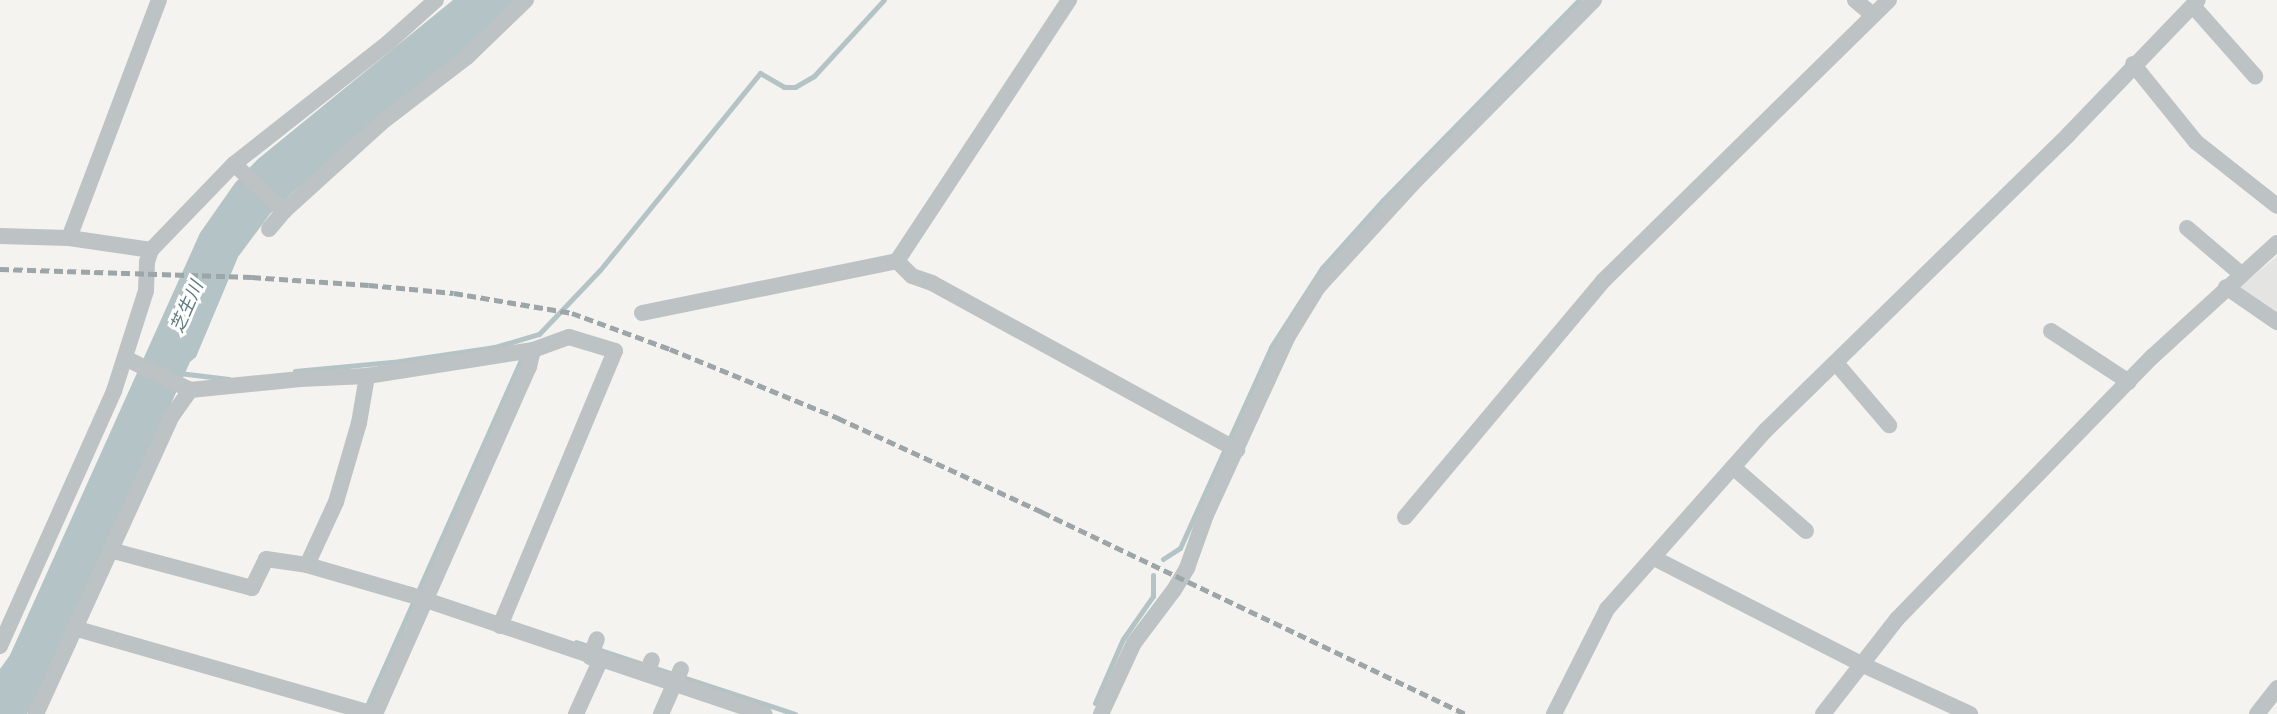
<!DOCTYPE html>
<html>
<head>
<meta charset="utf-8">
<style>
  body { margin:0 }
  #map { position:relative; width:2277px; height:714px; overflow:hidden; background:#f4f3ef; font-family:Montserrat,"Noto Sans JP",sans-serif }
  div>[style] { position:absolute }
  .built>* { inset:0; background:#e4e5e3 }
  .water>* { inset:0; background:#b4c3c5 }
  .stream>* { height:5px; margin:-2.5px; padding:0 2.5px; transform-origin:2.5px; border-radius:2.5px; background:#b4c3c5 }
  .minor>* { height:16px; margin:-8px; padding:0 8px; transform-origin:8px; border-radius:8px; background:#bdc2c4 }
  .rail>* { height:4.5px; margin-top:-2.25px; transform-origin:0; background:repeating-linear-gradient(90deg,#9ca5a8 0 9px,transparent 0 13.5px) }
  span { translate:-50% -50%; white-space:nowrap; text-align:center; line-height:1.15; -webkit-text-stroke:6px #fff; paint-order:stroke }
  .water-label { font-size:18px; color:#5e7b7f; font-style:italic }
</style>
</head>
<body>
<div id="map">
  <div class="built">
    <i style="clip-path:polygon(2277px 256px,2277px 313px,2240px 287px)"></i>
  </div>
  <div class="water">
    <i style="clip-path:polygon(453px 0,517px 0,458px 56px,294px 191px,270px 214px,238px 257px,196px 357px,190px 362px,34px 706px,27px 714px,0 714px,0 669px,10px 655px,200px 233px,235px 183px,258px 159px)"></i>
  </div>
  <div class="stream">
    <i style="left:295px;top:371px;width:105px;rotate:-5.4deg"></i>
    <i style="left:400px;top:361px;width:96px;rotate:-8.4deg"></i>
    <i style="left:495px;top:347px;width:46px;rotate:-16.5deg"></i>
    <i style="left:539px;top:334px;width:88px;rotate:-46.4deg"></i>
    <i style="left:600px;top:270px;width:254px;rotate:-50.9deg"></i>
    <i style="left:760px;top:73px;width:28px;rotate:30deg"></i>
    <i style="left:784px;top:87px;width:11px"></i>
    <i style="left:795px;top:87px;width:22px;rotate:-30deg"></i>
    <i style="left:814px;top:76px;width:103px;rotate:-47.4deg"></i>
    <i style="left:179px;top:373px;width:50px;rotate:6.8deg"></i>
    <i style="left:1163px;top:559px;width:20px;rotate:-33deg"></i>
    <i style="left:1180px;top:548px;width:221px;rotate:-65.6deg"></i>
    <i style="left:1271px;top:347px;width:94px;rotate:-57.2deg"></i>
    <i style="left:1322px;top:268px;width:91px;rotate:-48.1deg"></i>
    <i style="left:1383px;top:200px;width:280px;rotate:-45.6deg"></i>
    <i style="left:576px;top:642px;width:231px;rotate:18.2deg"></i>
    <i style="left:1095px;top:703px;width:70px;rotate:-66.4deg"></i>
    <i style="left:1123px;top:639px;width:52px;rotate:-55.1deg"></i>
    <i style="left:1153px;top:596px;width:21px;rotate:-90deg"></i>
    <i style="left:366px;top:708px;width:386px;rotate:-66deg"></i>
  </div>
  <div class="minor">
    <i style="left:1855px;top:0;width:23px;rotate:40deg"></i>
    <i style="left:2193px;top:6px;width:94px;rotate:48.5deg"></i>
    <i style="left:2133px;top:64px;width:100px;rotate:51.1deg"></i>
    <i style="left:2196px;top:142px;width:103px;rotate:38.3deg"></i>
    <i style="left:234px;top:164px;width:69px;rotate:43.2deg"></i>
    <i style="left:2187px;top:228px;width:71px;rotate:40.4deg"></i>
    <i style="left:269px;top:229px;width:23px;rotate:-50deg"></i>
    <i style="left:284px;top:211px;width:131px;rotate:-42.2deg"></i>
    <i style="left:381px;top:123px;width:108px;rotate:-37.5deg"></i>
    <i style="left:467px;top:57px;width:82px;rotate:-44deg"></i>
    <i style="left:0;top:236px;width:69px;rotate:1.7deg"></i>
    <i style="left:69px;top:238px;width:83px;rotate:8.3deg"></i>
    <i style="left:69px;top:238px;width:254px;rotate:-69.3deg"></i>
    <i style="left:897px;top:261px;width:21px;rotate:45deg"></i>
    <i style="left:912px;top:276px;width:21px;rotate:19deg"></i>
    <i style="left:932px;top:283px;width:348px;rotate:28.7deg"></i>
    <i style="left:2226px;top:287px;width:62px;rotate:34.5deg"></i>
    <i style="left:642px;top:313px;width:260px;rotate:-11.5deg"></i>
    <i style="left:897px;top:261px;width:313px;rotate:-56.6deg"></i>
    <i style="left:2051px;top:331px;width:93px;rotate:33.2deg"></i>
    <i style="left:125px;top:358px;width:72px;rotate:26.2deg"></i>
    <i style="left:190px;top:390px;width:111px;rotate:-5.7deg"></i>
    <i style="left:300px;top:379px;width:67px;rotate:-2.6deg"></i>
    <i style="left:367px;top:376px;width:168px;rotate:-8.9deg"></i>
    <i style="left:533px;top:350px;width:38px;rotate:-20deg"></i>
    <i style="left:569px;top:337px;width:48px;rotate:16.9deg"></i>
    <i style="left:615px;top:351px;width:298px;rotate:112.7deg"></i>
    <i style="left:1836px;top:363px;width:82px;rotate:49.5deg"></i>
    <i style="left:1733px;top:467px;width:97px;rotate:41.2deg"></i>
    <i style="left:1405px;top:517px;width:308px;rotate:-50deg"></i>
    <i style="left:1603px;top:281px;width:401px;rotate:-44.5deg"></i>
    <i style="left:110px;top:550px;width:147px;rotate:15deg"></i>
    <i style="left:252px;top:588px;width:32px;rotate:-64deg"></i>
    <i style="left:266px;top:559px;width:41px;rotate:8.3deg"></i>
    <i style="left:307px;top:565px;width:108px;rotate:16.1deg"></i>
    <i style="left:411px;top:595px;width:373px;rotate:18.6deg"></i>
    <i style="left:1654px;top:558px;width:233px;rotate:27.1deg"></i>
    <i style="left:1861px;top:664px;width:120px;rotate:24.6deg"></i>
    <i style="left:307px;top:565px;width:69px;rotate:-65.3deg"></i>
    <i style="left:336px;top:502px;width:82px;rotate:-73.8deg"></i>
    <i style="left:359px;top:423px;width:48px;rotate:-80.3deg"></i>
    <i style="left:74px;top:628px;width:311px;rotate:16deg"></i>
    <i style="left:0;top:646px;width:279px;rotate:-65.9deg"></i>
    <i style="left:114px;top:391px;width:105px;rotate:-72.3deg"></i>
    <i style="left:146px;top:291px;width:29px;rotate:-88deg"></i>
    <i style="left:147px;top:262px;width:13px;rotate:-72deg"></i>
    <i style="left:151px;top:250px;width:120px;rotate:-46deg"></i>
    <i style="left:234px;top:164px;width:197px;rotate:-38.2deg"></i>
    <i style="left:389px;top:42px;width:63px;rotate:-41.8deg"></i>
    <i style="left:590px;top:657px;width:19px;rotate:-69deg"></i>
    <i style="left:646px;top:674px;width:15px;rotate:-67deg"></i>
    <i style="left:36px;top:714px;width:328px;rotate:-65.5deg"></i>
    <i style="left:172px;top:416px;width:32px;rotate:-55deg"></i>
    <i style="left:375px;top:714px;width:380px;rotate:-66.1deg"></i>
    <i style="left:529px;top:367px;width:17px;rotate:-77deg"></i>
    <i style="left:576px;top:714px;width:58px;rotate:-65.6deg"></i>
    <i style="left:661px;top:714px;width:49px;rotate:-66deg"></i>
    <i style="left:1101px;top:714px;width:78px;rotate:-65.1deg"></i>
    <i style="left:1134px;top:643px;width:66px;rotate:-53deg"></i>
    <i style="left:1174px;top:590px;width:26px;rotate:-59deg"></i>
    <i style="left:1187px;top:568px;width:56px;rotate:-70.3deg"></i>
    <i style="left:1206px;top:515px;width:197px;rotate:-65.4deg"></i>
    <i style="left:1288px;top:336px;width:57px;rotate:-58.5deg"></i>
    <i style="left:1318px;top:287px;width:145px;rotate:-47.5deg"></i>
    <i style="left:1416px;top:180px;width:253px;rotate:-45.3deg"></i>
    <i style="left:1554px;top:714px;width:118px;rotate:-63.2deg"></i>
    <i style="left:1607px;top:609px;width:239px;rotate:-48.4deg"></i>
    <i style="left:1766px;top:430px;width:422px;rotate:-44.3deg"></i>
    <i style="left:2068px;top:135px;width:187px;rotate:-46.1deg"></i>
    <i style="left:1823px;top:714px;width:120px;rotate:-52.1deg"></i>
    <i style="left:1897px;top:619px;width:366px;rotate:-45.8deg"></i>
    <i style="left:2152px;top:357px;width:169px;rotate:-42.4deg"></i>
    <i style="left:2257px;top:714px;width:33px;rotate:-52deg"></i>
  </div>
  <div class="rail">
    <i style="left:0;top:269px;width:252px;rotate:1.8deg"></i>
    <i style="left:252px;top:277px;width:117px;rotate:3.9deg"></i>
    <i style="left:369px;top:285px;width:85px;rotate:5.4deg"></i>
    <i style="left:454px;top:293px;width:120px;rotate:9.6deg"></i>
    <i style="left:572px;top:313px;width:104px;rotate:20.2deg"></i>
    <i style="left:670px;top:349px;width:182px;rotate:22.3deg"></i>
    <i style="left:838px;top:418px;width:225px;rotate:24.7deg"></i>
    <i style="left:1042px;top:512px;width:470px;rotate:25.5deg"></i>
  </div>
  <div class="water-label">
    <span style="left:187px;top:307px;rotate:-66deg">芝生川</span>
  </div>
</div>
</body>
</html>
